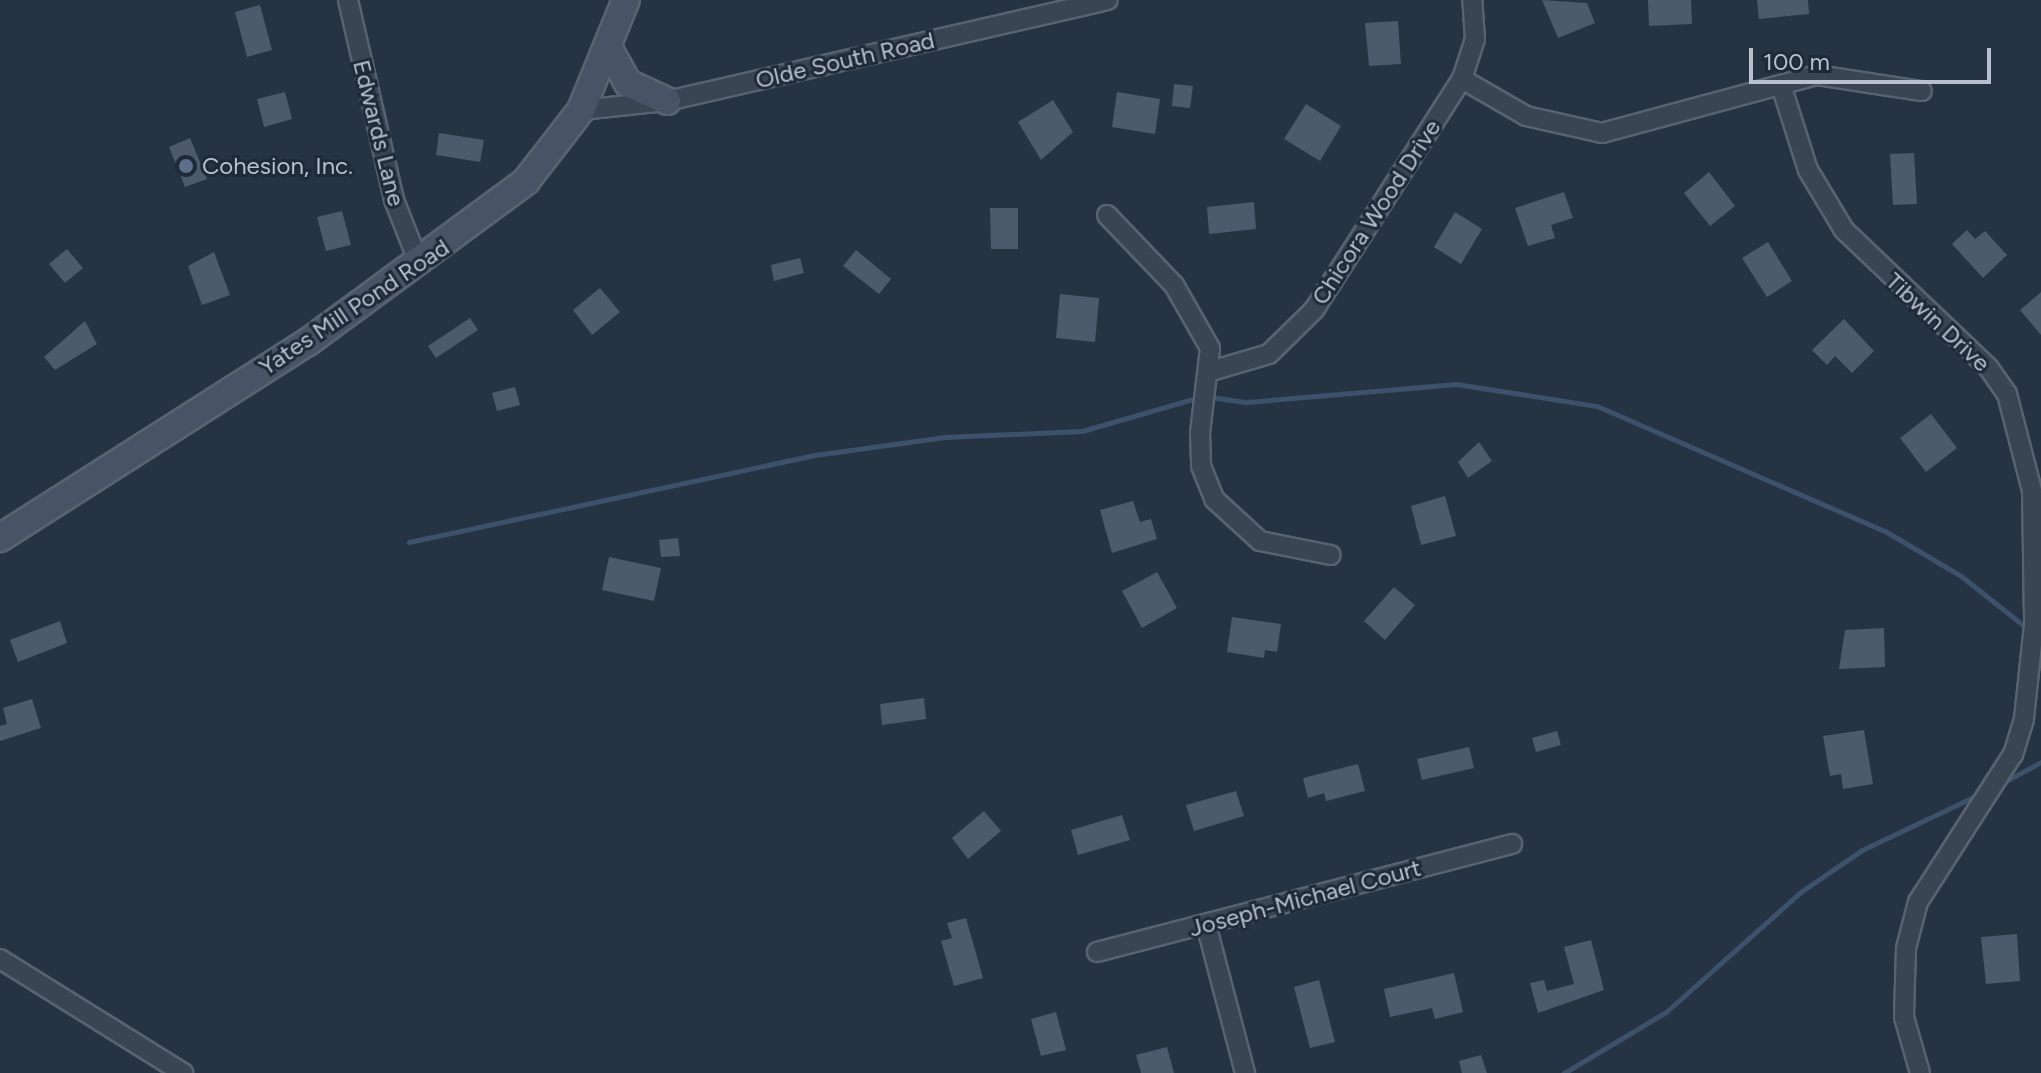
<!DOCTYPE html>
<html>
<head>
<meta charset="utf-8">
<style>
  body { margin:0 }
  #map { position:relative; width:2041px; height:1073px; overflow:hidden; background:#263343; font-family:Figtree,sans-serif }
  div>[style] { position:absolute }
  .stream>* { height:5px; margin:-2.5px; padding:0 2.5px; transform-origin:2.5px; border-radius:2.5px; background:#3b516c }
  .building>* { inset:0; background:#4c5a6c }
  .roads { filter:drop-shadow(2px 0 #586370) drop-shadow(-2px 0 #586370) drop-shadow(0 2px #586370) drop-shadow(0 -2px #586370) }
  .street>* { height:18px; margin:-9px; padding:0 9px; transform-origin:9px; border-radius:9px; background:#3a4553 }
  .secondary>* { height:26px; margin:-13px; padding:0 13px; transform-origin:13px; border-radius:13px; background:#485466 }
  .dots>* { width:22px; height:22px; translate:-50% -50%; box-sizing:border-box; border:4px solid #1f2a38; border-radius:50% }
  span { translate:-50% -50%; white-space:nowrap; text-align:center; line-height:1.15; -webkit-text-stroke:6px #1f2a38; paint-order:stroke }
  .street-label { font-size:24px; color:#b7c0cc }
  .poi-label { font-size:24px; color:#b7c0cc }
  .left { translate:0 -50%; text-align:left }
  .scale { position:absolute; left:1749px; top:48px; width:242px; height:36px; box-sizing:border-box; border:4px solid #b7c0cc; border-top:0; padding-left:10px; font-size:24px; line-height:28px; white-space:nowrap; color:#b7c0cc; -webkit-text-stroke:6px #1f2a38; paint-order:stroke }
</style>
</head>
<body>
<div id="map">
  <div class="stream">
    <i style="left:1210px;top:397px;width:37px;rotate:8deg"></i>
    <i style="left:1247px;top:402px;width:210px;rotate:-4.9deg"></i>
    <i style="left:1456px;top:384px;width:143px;rotate:8.9deg"></i>
    <i style="left:1597px;top:406px;width:314px;rotate:23.5deg"></i>
    <i style="left:1885px;top:531px;width:88px;rotate:30.6deg"></i>
    <i style="left:1961px;top:576px;width:85px;rotate:38.3deg"></i>
    <i style="left:409px;top:542px;width:415px;rotate:-12.1deg"></i>
    <i style="left:815px;top:455px;width:131px;rotate:-7.9deg"></i>
    <i style="left:945px;top:437px;width:137px;rotate:-2.5deg"></i>
    <i style="left:1082px;top:431px;width:123px;rotate:-16.1deg"></i>
    <i style="left:2002px;top:783px;width:44px;rotate:-28.3deg"></i>
    <i style="left:1564px;top:1073px;width:119px;rotate:-30.9deg"></i>
    <i style="left:1666px;top:1012px;width:182px;rotate:-41.7deg"></i>
    <i style="left:1802px;top:891px;width:73px;rotate:-34.3deg"></i>
    <i style="left:1862px;top:850px;width:128px;rotate:-25.4deg"></i>
  </div>
  <div class="building">
    <i style="clip-path:polygon(1542px 0,1587px 3px,1595px 23px,1558px 38px)"></i>
    <i style="clip-path:polygon(1648px 0,1691px 0,1692px 24px,1649px 26px)"></i>
    <i style="clip-path:polygon(1757px 0,1808px 0,1809px 14px,1759px 19px)"></i>
    <i style="clip-path:polygon(260px 5px,272px 50px,247px 57px,235px 12px)"></i>
    <i style="clip-path:polygon(1398px 21px,1401px 64px,1369px 66px,1365px 23px)"></i>
    <i style="clip-path:polygon(1174px 84px,1193px 86px,1190px 108px,1172px 106px)"></i>
    <i style="clip-path:polygon(285px 92px,292px 119px,264px 127px,257px 99px)"></i>
    <i style="clip-path:polygon(1117px 92px,1160px 99px,1155px 134px,1112px 127px)"></i>
    <i style="clip-path:polygon(1053px 100px,1073px 132px,1041px 160px,1018px 122px)"></i>
    <i style="clip-path:polygon(1306px 104px,1341px 126px,1320px 161px,1284px 139px)"></i>
    <i style="clip-path:polygon(439px 133px,484px 140px,480px 162px,436px 155px)"></i>
    <i style="clip-path:polygon(190px 138px,207px 179px,185px 187px,169px 147px)"></i>
    <i style="clip-path:polygon(1914px 153px,1917px 204px,1893px 205px,1890px 154px)"></i>
    <i style="clip-path:polygon(1709px 172px,1735px 206px,1710px 226px,1684px 193px)"></i>
    <i style="clip-path:polygon(1564px 192px,1573px 218px,1551px 225px,1555px 238px,1528px 246px,1515px 208px)"></i>
    <i style="clip-path:polygon(1254px 202px,1256px 229px,1209px 234px,1207px 207px)"></i>
    <i style="clip-path:polygon(990px 208px,1018px 208px,1018px 249px,991px 249px)"></i>
    <i style="clip-path:polygon(342px 211px,351px 245px,326px 251px,317px 217px)"></i>
    <i style="clip-path:polygon(1455px 212px,1482px 229px,1461px 264px,1434px 247px)"></i>
    <i style="clip-path:polygon(1967px 230px,1975px 239px,1985px 231px,2007px 255px,1983px 278px,1952px 244px)"></i>
    <i style="clip-path:polygon(1768px 242px,1792px 281px,1767px 297px,1742px 258px)"></i>
    <i style="clip-path:polygon(67px 249px,83px 268px,65px 283px,49px 264px)"></i>
    <i style="clip-path:polygon(856px 250px,891px 279px,879px 294px,843px 266px)"></i>
    <i style="clip-path:polygon(214px 252px,230px 295px,202px 305px,188px 266px)"></i>
    <i style="clip-path:polygon(800px 258px,804px 273px,774px 281px,771px 265px)"></i>
    <i style="clip-path:polygon(600px 288px,620px 312px,592px 335px,573px 310px)"></i>
    <i style="clip-path:polygon(2041px 292px,2041px 335px,2020px 310px)"></i>
    <i style="clip-path:polygon(1060px 294px,1099px 298px,1095px 342px,1056px 338px)"></i>
    <i style="clip-path:polygon(470px 318px,478px 330px,436px 358px,428px 346px)"></i>
    <i style="clip-path:polygon(1844px 319px,1874px 351px,1852px 373px,1835px 356px,1827px 365px,1812px 350px)"></i>
    <i style="clip-path:polygon(85px 321px,97px 344px,55px 370px,44px 357px)"></i>
    <i style="clip-path:polygon(515px 387px,520px 405px,497px 411px,492px 393px)"></i>
    <i style="clip-path:polygon(1931px 414px,1957px 448px,1926px 472px,1900px 438px)"></i>
    <i style="clip-path:polygon(1479px 442px,1492px 461px,1468px 478px,1458px 462px)"></i>
    <i style="clip-path:polygon(1445px 496px,1456px 536px,1421px 545px,1411px 506px)"></i>
    <i style="clip-path:polygon(1133px 501px,1140px 522px,1151px 519px,1157px 539px,1112px 553px,1100px 510px)"></i>
    <i style="clip-path:polygon(678px 538px,680px 556px,661px 557px,659px 540px)"></i>
    <i style="clip-path:polygon(609px 557px,661px 568px,654px 601px,602px 590px)"></i>
    <i style="clip-path:polygon(1157px 572px,1177px 608px,1142px 628px,1122px 591px)"></i>
    <i style="clip-path:polygon(1394px 587px,1415px 605px,1385px 640px,1364px 621px)"></i>
    <i style="clip-path:polygon(1232px 617px,1281px 624px,1277px 652px,1265px 650px,1264px 658px,1227px 652px)"></i>
    <i style="clip-path:polygon(60px 621px,67px 643px,18px 662px,10px 640px)"></i>
    <i style="clip-path:polygon(1884px 628px,1885px 667px,1839px 669px,1845px 630px)"></i>
    <i style="clip-path:polygon(924px 698px,926px 719px,882px 725px,880px 704px)"></i>
    <i style="clip-path:polygon(32px 699px,41px 728px,0 741px,0 726px,7px 724px,3px 708px)"></i>
    <i style="clip-path:polygon(1864px 730px,1873px 784px,1843px 789px,1841px 774px,1830px 776px,1823px 736px)"></i>
    <i style="clip-path:polygon(1557px 731px,1561px 745px,1536px 752px,1532px 738px)"></i>
    <i style="clip-path:polygon(1469px 747px,1474px 768px,1422px 780px,1417px 759px)"></i>
    <i style="clip-path:polygon(1358px 764px,1365px 791px,1326px 801px,1324px 793px,1308px 798px,1303px 778px)"></i>
    <i style="clip-path:polygon(1236px 791px,1244px 816px,1194px 831px,1186px 805px)"></i>
    <i style="clip-path:polygon(984px 811px,1001px 831px,968px 859px,952px 838px)"></i>
    <i style="clip-path:polygon(1122px 815px,1130px 840px,1078px 855px,1071px 830px)"></i>
    <i style="clip-path:polygon(966px 918px,983px 978px,954px 986px,941px 941px,952px 938px,947px 923px)"></i>
    <i style="clip-path:polygon(2017px 934px,2020px 981px,1986px 984px,1981px 937px)"></i>
    <i style="clip-path:polygon(1591px 940px,1604px 990px,1538px 1013px,1530px 983px,1544px 980px,1547px 991px,1574px 984px,1564px 947px)"></i>
    <i style="clip-path:polygon(1454px 973px,1463px 1012px,1435px 1019px,1432px 1008px,1390px 1017px,1384px 989px)"></i>
    <i style="clip-path:polygon(1319px 980px,1335px 1042px,1310px 1048px,1294px 987px)"></i>
    <i style="clip-path:polygon(1056px 1012px,1066px 1050px,1041px 1056px,1031px 1019px)"></i>
    <i style="clip-path:polygon(1167px 1047px,1174px 1073px,1141px 1073px,1136px 1055px)"></i>
    <i style="clip-path:polygon(1481px 1055px,1487px 1073px,1462px 1073px,1459px 1061px)"></i>
  </div>
  <div class="roads">
    <div class="street">
      <i style="left:348px;top:0;width:205px;rotate:77deg"></i>
      <i style="left:394px;top:200px;width:68px;rotate:68.4deg"></i>
      <i style="left:1462px;top:79px;width:74px;rotate:30deg"></i>
      <i style="left:1526px;top:116px;width:78px;rotate:12.6deg"></i>
      <i style="left:1602px;top:133px;width:223px;rotate:-15.1deg"></i>
      <i style="left:1817px;top:75px;width:106px;rotate:8.7deg"></i>
      <i style="left:1781px;top:85px;width:89px;rotate:72.4deg"></i>
      <i style="left:1808px;top:170px;width:70px;rotate:59deg"></i>
      <i style="left:1844px;top:230px;width:199px;rotate:43.6deg"></i>
      <i style="left:1988px;top:367px;width:33px;rotate:55deg"></i>
      <i style="left:2007px;top:394px;width:100px;rotate:75.5deg"></i>
      <i style="left:2032px;top:491px;width:134px;rotate:89.1deg"></i>
      <i style="left:2034px;top:625px;width:95px;rotate:96.1deg"></i>
      <i style="left:2024px;top:719px;width:37px;rotate:107deg"></i>
      <i style="left:2013px;top:754px;width:176px;rotate:122.7deg"></i>
      <i style="left:1918px;top:902px;width:48px;rotate:104.6deg"></i>
      <i style="left:1906px;top:948px;width:69px;rotate:91.7deg"></i>
      <i style="left:1904px;top:1017px;width:58px;rotate:74.1deg"></i>
      <i style="left:581px;top:110px;width:86px;rotate:-6deg"></i>
      <i style="left:667px;top:101px;width:452px;rotate:-12.9deg"></i>
      <i style="left:1107px;top:215px;width:97px;rotate:46.3deg"></i>
      <i style="left:1174px;top:285px;width:73px;rotate:60.3deg"></i>
      <i style="left:1210px;top:348px;width:86px;rotate:96.7deg"></i>
      <i style="left:1200px;top:433px;width:33px;rotate:88deg"></i>
      <i style="left:1201px;top:466px;width:35px;rotate:68deg"></i>
      <i style="left:1214px;top:499px;width:62px;rotate:42.4deg"></i>
      <i style="left:1260px;top:541px;width:72px;rotate:11.2deg"></i>
      <i style="left:1211px;top:371px;width:60px;rotate:-16.3deg"></i>
      <i style="left:1269px;top:354px;width:63px;rotate:-44.4deg"></i>
      <i style="left:1314px;top:310px;width:274px;rotate:-57.4deg"></i>
      <i style="left:1462px;top:79px;width:42px;rotate:-72deg"></i>
      <i style="left:1475px;top:39px;width:39px;rotate:-94deg"></i>
      <i style="left:1206px;top:924px;width:154px;rotate:75.3deg"></i>
      <i style="left:1097px;top:952px;width:429px;rotate:-14.6deg"></i>
      <i style="left:0;top:959px;width:216px;rotate:31.9deg"></i>
    </div>
    <div class="secondary">
      <i style="left:610px;top:51px;width:37px;rotate:61deg"></i>
      <i style="left:628px;top:83px;width:43px;rotate:24.8deg"></i>
      <i style="left:0;top:538px;width:365px;rotate:-32.5deg"></i>
      <i style="left:308px;top:342px;width:271px;rotate:-36.4deg"></i>
      <i style="left:526px;top:181px;width:90px;rotate:-52.2deg"></i>
      <i style="left:581px;top:110px;width:119px;rotate:-67.8deg"></i>
    </div>
  </div>
  <div class="dots">
    <i style="left:186px;top:166px;background:#5c6f8a"></i>
  </div>
  <div class="street-label">
    <span style="left:845px;top:60px;rotate:-13deg">Olde South Road</span>
    <span style="left:379px;top:133px;rotate:76deg">Edwards Lane</span>
    <span style="left:1376px;top:212px;rotate:-57deg">Chicora Wood Drive</span>
    <span style="left:354px;top:307px;rotate:-34deg">Yates Mill Pond Road</span>
    <span style="left:1938px;top:322px;rotate:43deg">Tibwin Drive</span>
    <span style="left:1305px;top:898px;rotate:-15deg">Joseph-Michael Court</span>
  </div>
  <div class="poi-label">
    <span class="left" style="left:202px;top:166px">Cohesion, Inc.</span>
  </div>
  <div class="scale">100 m</div>
</div>
</body>
</html>
